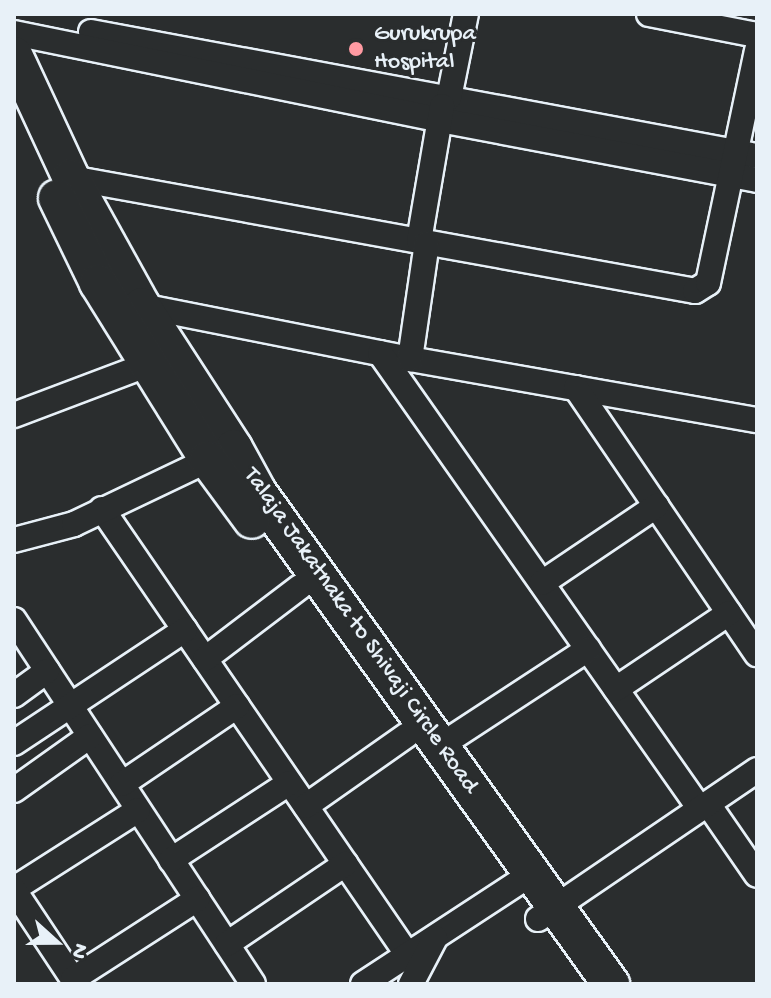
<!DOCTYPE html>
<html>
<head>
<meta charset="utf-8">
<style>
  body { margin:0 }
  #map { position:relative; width:771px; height:998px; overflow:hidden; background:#2a2d2e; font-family:"Gochi Hand",sans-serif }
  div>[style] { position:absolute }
  .roads { filter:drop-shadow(2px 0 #e8f1f8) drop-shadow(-2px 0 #e8f1f8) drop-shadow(0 2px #e8f1f8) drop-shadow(0 -2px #e8f1f8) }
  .minor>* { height:24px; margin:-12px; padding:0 12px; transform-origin:12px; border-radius:12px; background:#2a2d2e }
  .highway>* { height:36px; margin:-18px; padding:0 18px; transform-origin:18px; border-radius:18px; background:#2a2d2e }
  .dots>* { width:22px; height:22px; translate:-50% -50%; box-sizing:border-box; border:4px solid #2a2d2e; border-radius:50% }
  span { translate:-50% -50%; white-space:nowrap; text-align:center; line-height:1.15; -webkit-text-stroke:6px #2a2d2e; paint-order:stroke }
  .poi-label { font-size:24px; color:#e8f1f8 }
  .left { translate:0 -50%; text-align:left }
  .street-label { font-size:24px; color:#e8f1f8 }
  .frame { position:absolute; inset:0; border:16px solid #e8f1f8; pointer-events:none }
  .north { position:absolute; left:16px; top:902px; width:80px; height:80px; -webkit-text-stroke:6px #2a2d2e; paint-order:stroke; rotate:111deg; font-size:22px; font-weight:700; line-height:32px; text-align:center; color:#e8f1f8 }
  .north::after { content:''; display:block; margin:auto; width:28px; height:36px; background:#e8f1f8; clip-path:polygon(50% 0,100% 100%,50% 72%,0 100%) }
</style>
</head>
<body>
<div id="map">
  <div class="roads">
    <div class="minor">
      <i style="left:649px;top:14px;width:110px;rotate:11deg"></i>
      <i style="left:91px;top:32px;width:677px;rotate:10.55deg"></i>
      <i style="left:14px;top:33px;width:435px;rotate:11.5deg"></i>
      <i style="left:440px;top:120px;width:323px;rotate:10.7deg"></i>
      <i style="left:449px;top:98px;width:86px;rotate:-78.6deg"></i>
      <i style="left:71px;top:178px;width:634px;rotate:10.26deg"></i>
      <i style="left:695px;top:291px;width:15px;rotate:-32deg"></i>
      <i style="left:708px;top:283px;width:238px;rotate:-78.1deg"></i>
      <i style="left:419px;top:241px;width:137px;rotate:-80.3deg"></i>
      <i style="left:142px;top:306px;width:273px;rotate:11.2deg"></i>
      <i style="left:410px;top:359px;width:352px;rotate:10deg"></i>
      <i style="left:380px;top:353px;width:557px;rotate:54.94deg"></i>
      <i style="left:410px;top:359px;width:117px;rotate:-81.7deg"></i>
      <i style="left:576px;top:388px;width:322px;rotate:55.8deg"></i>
      <i style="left:14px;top:415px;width:144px;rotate:-20.7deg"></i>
      <i style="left:102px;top:509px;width:539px;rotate:55.57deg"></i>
      <i style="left:14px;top:540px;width:62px;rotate:-14.9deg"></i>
      <i style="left:74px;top:524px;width:148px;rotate:-25.5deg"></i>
      <i style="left:542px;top:583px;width:138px;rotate:-34deg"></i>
      <i style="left:14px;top:620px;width:435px;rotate:56.7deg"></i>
      <i style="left:205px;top:659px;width:119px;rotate:-37.2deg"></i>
      <i style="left:616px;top:689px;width:136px;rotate:-33.9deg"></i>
      <i style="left:14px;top:695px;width:41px;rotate:-36deg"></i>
      <i style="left:14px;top:743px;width:205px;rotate:-33.5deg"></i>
      <i style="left:440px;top:746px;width:177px;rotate:-33.2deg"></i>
      <i style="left:122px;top:784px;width:139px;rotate:-34.1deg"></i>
      <i style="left:14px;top:790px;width:93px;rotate:-35.4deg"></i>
      <i style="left:708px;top:804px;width:86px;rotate:55.4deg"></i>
      <i style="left:306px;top:806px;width:123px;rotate:-35.1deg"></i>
      <i style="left:171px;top:860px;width:141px;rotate:-33.1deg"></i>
      <i style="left:14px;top:889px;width:147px;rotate:-32.5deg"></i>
      <i style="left:14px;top:890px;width:107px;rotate:56.5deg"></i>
      <i style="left:73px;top:979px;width:148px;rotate:-32.8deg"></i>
      <i style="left:538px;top:919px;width:265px;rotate:-34.2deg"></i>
      <i style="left:227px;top:944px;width:143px;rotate:-34.1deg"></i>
      <i style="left:363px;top:984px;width:201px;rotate:-33.2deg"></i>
      <i style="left:411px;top:984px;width:52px;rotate:-62.4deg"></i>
    </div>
    <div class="highway">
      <i style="left:14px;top:55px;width:136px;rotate:65.1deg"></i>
      <i style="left:71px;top:178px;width:146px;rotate:61deg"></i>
      <i style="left:142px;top:306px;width:169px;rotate:57.1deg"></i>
      <i style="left:234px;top:448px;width:50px;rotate:61.4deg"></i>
      <i style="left:258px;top:492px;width:606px;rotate:54.34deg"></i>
      <i style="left:57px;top:198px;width:94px;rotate:64.2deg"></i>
      <i style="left:98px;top:283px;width:208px;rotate:58.1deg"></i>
      <i style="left:208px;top:460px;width:74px;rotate:53.7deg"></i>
    </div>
  </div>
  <div class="dots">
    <i style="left:356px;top:49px;background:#ff9aa2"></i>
  </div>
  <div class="poi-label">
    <span class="left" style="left:374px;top:49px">Gurukrupa<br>Hospital</span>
  </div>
  <div class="street-label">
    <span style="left:360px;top:631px;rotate:55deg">Talaja Jakatnaka to Shivaji Circle Road</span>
  </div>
  <div class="frame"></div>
  <div class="north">N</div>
</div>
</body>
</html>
